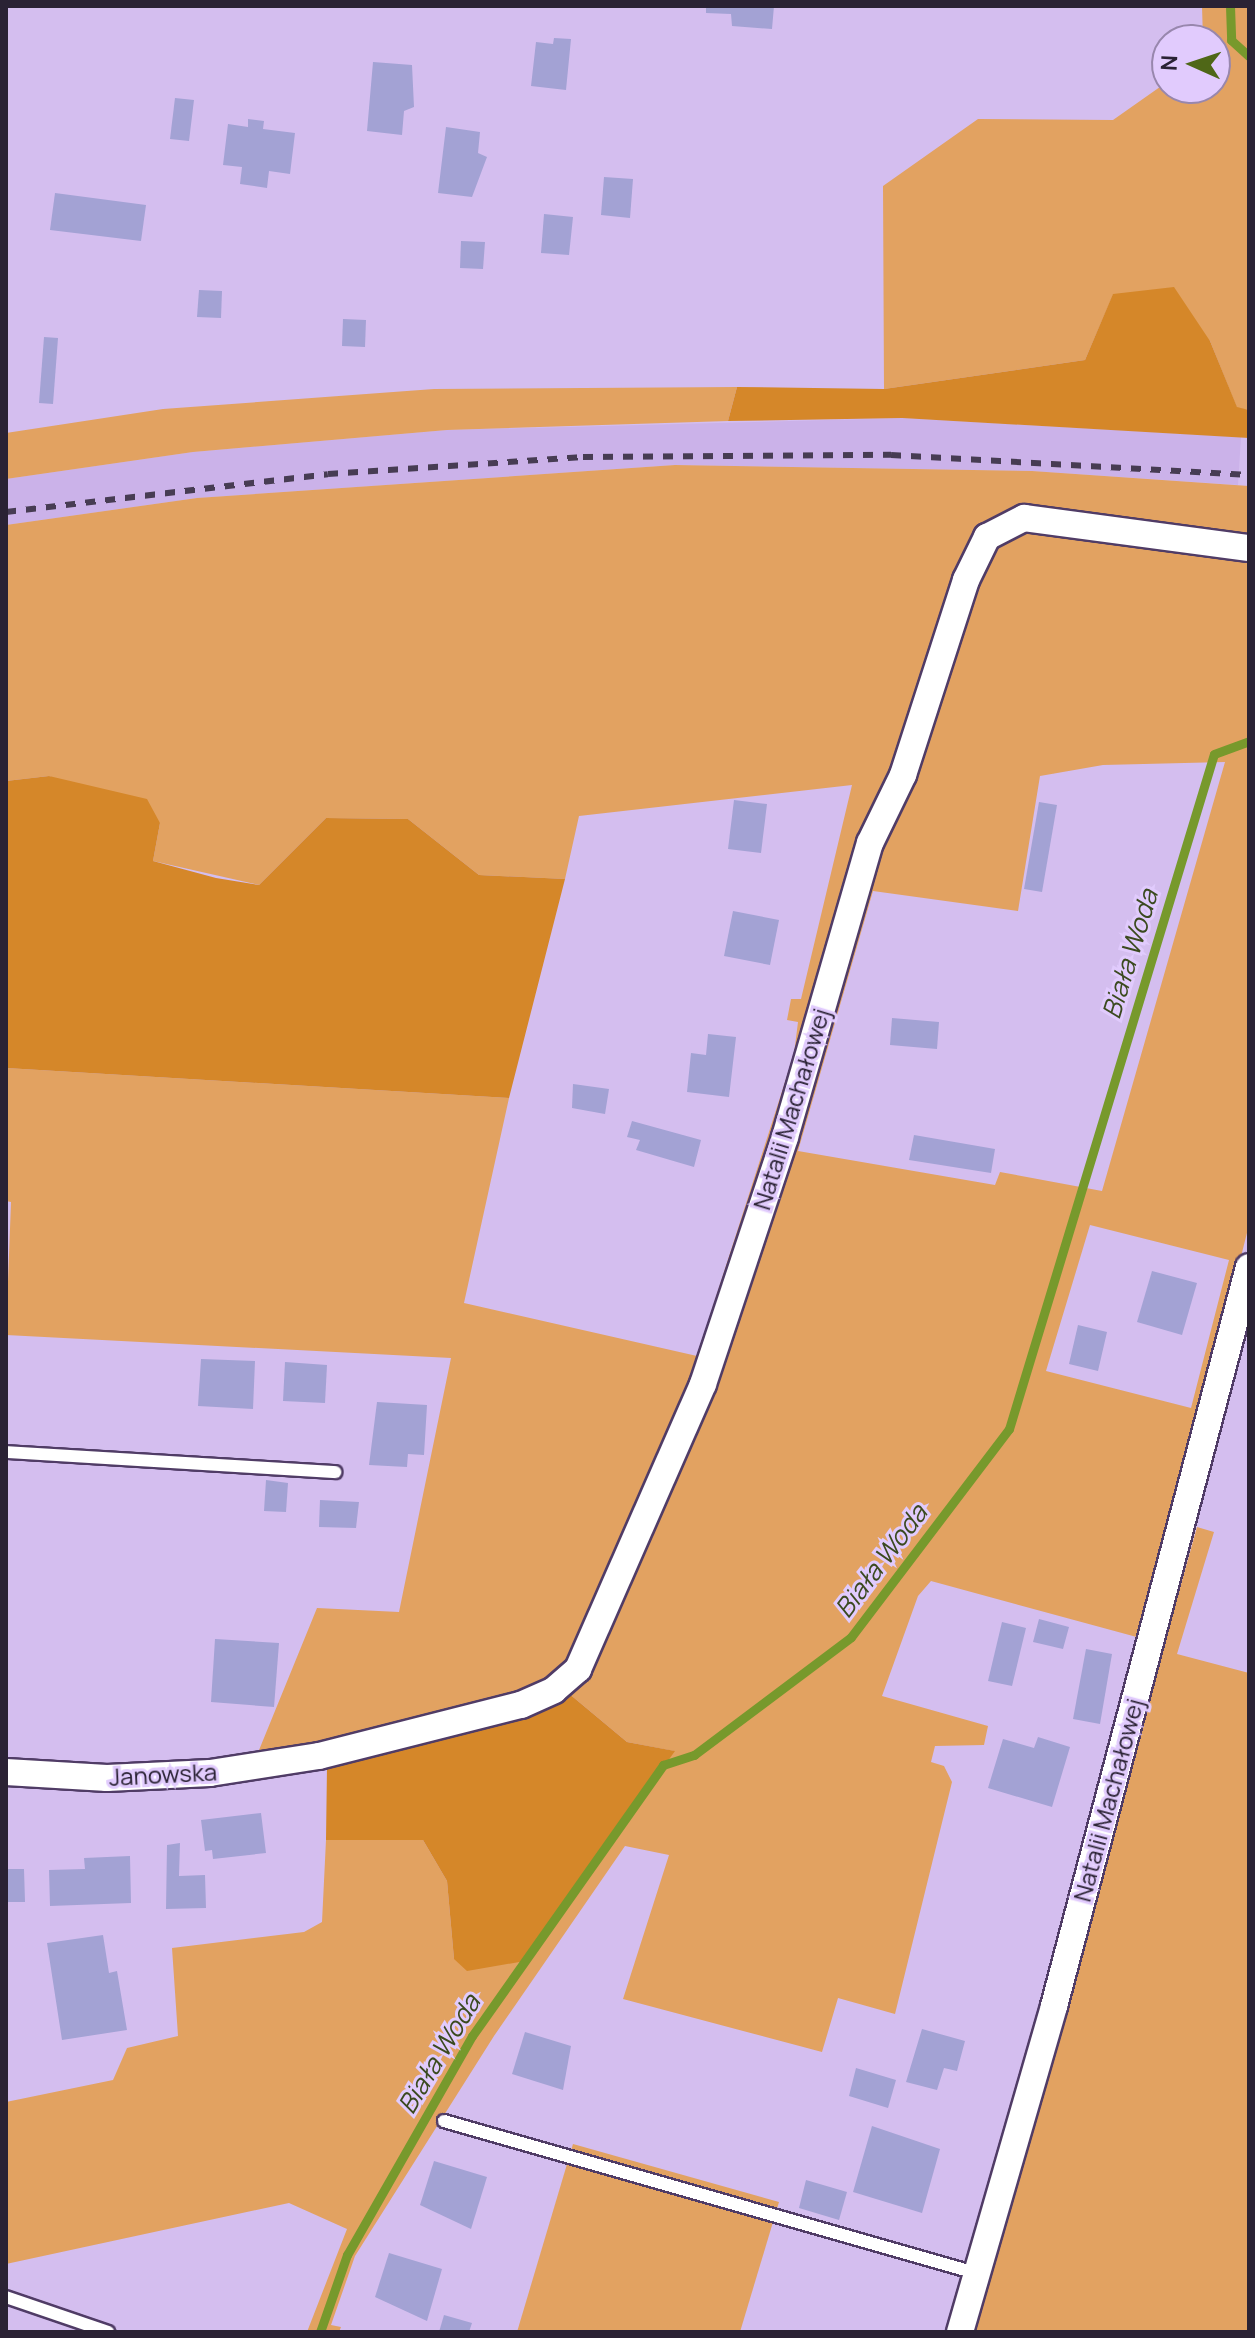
<!DOCTYPE html>
<html>
<head>
<meta charset="utf-8">
<style>
  body { margin:0 }
  #map { position:relative; width:1255px; height:2338px; overflow:hidden; background:#d4beef; font-family:Manrope,sans-serif }
  div>[style] { position:absolute }
  .built>* { inset:0; background:#cbb2e9 }
  .green>* { inset:0; background:#e2a261 }
  .forest>* { inset:0; background:#d58729 }
  .stream>* { height:9px; margin:-4.5px; padding:0 4.5px; transform-origin:4.5px; border-radius:4.5px; background:#77992c }
  .building>* { inset:0; background:#a3a2d4 }
  .roads { filter:drop-shadow(2px 0 #503c66) drop-shadow(-2px 0 #503c66) drop-shadow(0 2px #503c66) drop-shadow(0 -2px #503c66) }
  .service>* { height:12px; margin:-6px; padding:0 6px; transform-origin:6px; border-radius:6px; background:#fff }
  .minor>* { height:26px; margin:-13px; padding:0 13px; transform-origin:13px; border-radius:13px; background:#fff }
  .rail>* { height:6px; margin-top:-3px; transform-origin:0; background:repeating-linear-gradient(90deg,#473c53 0 10px,transparent 0 20px) }
  span { translate:-50% -50%; white-space:nowrap; text-align:center; line-height:1.15; -webkit-text-stroke:6px #e1cbfd; paint-order:stroke }
  .street-label { font-size:24px; color:#2a2234 }
  .water-label { font-size:26px; color:#3b4a1f; font-style:italic }
  .frame { position:absolute; inset:0; border:8px solid #2a2234; pointer-events:none }
  .north { position:absolute; left:1151px; top:24px; width:80px; height:80px; box-sizing:border-box; background:#e1cbfd; border:2px solid #9887ad; border-radius:50%; rotate:273deg; font-size:22px; font-weight:700; line-height:32px; text-align:center; color:#2a2234 }
  .north::after { content:''; display:block; margin:auto; width:28px; height:36px; background:#4f6717; clip-path:polygon(50% 0,100% 100%,50% 72%,0 100%) }
</style>
</head>
<body>
<div id="map">
  <div class="built">
    <i style="clip-path:polygon(902px 418px,1241px 437px,1238px 485px,1032px 471px,675px 465px,197px 498px,6px 525px,6px 479px,193px 452px,447px 430px)"></i>
  </div>
  <div class="green">
    <i style="clip-path:polygon(1202px 6px,1249px 6px,1249px 410px,1237px 408px,1210px 341px,1113px 295px,1085px 360px,884px 389px,883px 186px,978px 119px,1113px 120px,1167px 82px,1167px 88px,1215px 88px,1215px 40px,1203px 40px)"></i>
    <i style="clip-path:polygon(737px 387px,728px 421px,447px 430px,193px 452px,6px 479px,6px 433px,163px 409px,434px 389px)"></i>
    <i style="clip-path:polygon(675px 465px,1032px 471px,1249px 486px,1249px 540px,1028px 510px,1007px 511px,982px 527px,894px 774px,868px 818px,806px 1037px,695px 1382px,571px 1664px,512px 1699px,257px 1755px,317px 1608px,399px 1612px,451px 1358px,6px 1335px,11px 1202px,6px 1201px,6px 1068px,509px 1098px,464px 1303px,697px 1356px,794px 1054px,798px 1022px,787px 1020px,791px 999px,801px 999px,852px 785px,579px 816px,565px 879px,479px 875px,408px 819px,326px 818px,259px 885px,153px 861px,160px 823px,49px 776px,6px 781px,6px 525px,197px 498px)"></i>
    <i style="clip-path:polygon(evenodd,1033px 528px,1249px 554px,1249px 1225px,1144px 1639px,931px 1581px,918px 1596px,882px 1696px,988px 1726px,984px 1745px,935px 1746px,931px 1762px,944px 1766px,952px 1782px,895px 2014px,838px 1998px,822px 2052px,623px 1999px,669px 1855px,625px 1846px,494px 2036px,355px 2256px,331px 2325px,341px 2327px,339px 2332px,307px 2332px,347px 2229px,289px 2203px,6px 2264px,6px 2102px,113px 2080px,127px 2048px,178px 2036px,172px 1948px,304px 1932px,322px 1922px,326px 1840px,423px 1840px,447px 1881px,454px 1959px,674px 1751px,627px 1742px,567px 1692px,584px 1677px,993px 543px,1033px 528px,1225px 762px,1102px 1191px,1000px 1172px,995px 1185px,798px 1151px,873px 891px,1018px 911px,1040px 776px,1103px 765px,1225px 762px,1033px 528px,1090px 1225px,1229px 1260px,1191px 1408px,1046px 1371px,1090px 1225px)"></i>
    <i style="clip-path:polygon(1197px 1527px,1214px 1532px,1177px 1654px,1249px 1673px,1249px 2332px,973px 2332px)"></i>
    <i style="clip-path:polygon(573px 2144px,779px 2202px,740px 2332px,517px 2332px)"></i>
  </div>
  <div class="forest">
    <i style="clip-path:polygon(1174px 287px,1210px 341px,1237px 407px,1249px 410px,1249px 438px,902px 418px,728px 421px,737px 387px,884px 389px,1085px 360px,1113px 294px)"></i>
    <i style="clip-path:polygon(49px 776px,147px 799px,160px 823px,153px 861px,216px 878px,259px 885px,326px 818px,408px 819px,479px 875px,565px 879px,509px 1098px,6px 1068px,6px 781px)"></i>
    <i style="clip-path:polygon(567px 1692px,627px 1742px,675px 1751px,525px 1961px,467px 1971px,454px 1959px,447px 1881px,423px 1840px,326px 1840px,327px 1767px)"></i>
  </div>
  <div class="stream">
    <i style="left:1230px;top:6px;width:34px;rotate:88deg"></i>
    <i style="left:1231px;top:40px;width:24px;rotate:42deg"></i>
    <i style="left:320px;top:2332px;width:82px;rotate:-70.7deg"></i>
    <i style="left:347px;top:2255px;width:252px;rotate:-60.3deg"></i>
    <i style="left:472px;top:2036px;width:332px;rotate:-54.8deg"></i>
    <i style="left:663px;top:1765px;width:33px;rotate:-18deg"></i>
    <i style="left:694px;top:1755px;width:196px;rotate:-36.9deg"></i>
    <i style="left:851px;top:1637px;width:261px;rotate:-52.8deg"></i>
    <i style="left:1009px;top:1429px;width:705px;rotate:-73.11deg"></i>
    <i style="left:1214px;top:754px;width:37px;rotate:-20deg"></i>
  </div>
  <div class="building">
    <i style="clip-path:polygon(706px 6px,774px 6px,772px 29px,732px 26px,731px 14px,706px 13px)"></i>
    <i style="clip-path:polygon(554px 38px,571px 39px,566px 90px,531px 86px,536px 42px,553px 44px)"></i>
    <i style="clip-path:polygon(373px 62px,412px 65px,414px 107px,404px 111px,402px 135px,367px 131px)"></i>
    <i style="clip-path:polygon(175px 98px,194px 100px,189px 141px,170px 139px)"></i>
    <i style="clip-path:polygon(248px 119px,264px 121px,263px 129px,295px 133px,290px 174px,269px 171px,267px 188px,240px 184px,242px 167px,223px 165px,228px 124px,248px 127px)"></i>
    <i style="clip-path:polygon(446px 127px,480px 132px,478px 153px,487px 157px,472px 197px,438px 193px)"></i>
    <i style="clip-path:polygon(604px 177px,633px 179px,630px 218px,601px 215px)"></i>
    <i style="clip-path:polygon(55px 193px,146px 205px,141px 241px,50px 230px)"></i>
    <i style="clip-path:polygon(544px 214px,573px 217px,569px 255px,541px 253px)"></i>
    <i style="clip-path:polygon(461px 241px,485px 242px,483px 269px,460px 268px)"></i>
    <i style="clip-path:polygon(199px 290px,222px 291px,221px 318px,197px 317px)"></i>
    <i style="clip-path:polygon(343px 319px,366px 320px,365px 347px,342px 346px)"></i>
    <i style="clip-path:polygon(44px 337px,58px 338px,53px 404px,39px 403px)"></i>
    <i style="clip-path:polygon(734px 800px,767px 804px,761px 853px,728px 849px)"></i>
    <i style="clip-path:polygon(1039px 802px,1057px 805px,1042px 892px,1024px 889px)"></i>
    <i style="clip-path:polygon(733px 911px,779px 920px,770px 965px,724px 956px)"></i>
    <i style="clip-path:polygon(892px 1018px,939px 1022px,937px 1049px,890px 1045px)"></i>
    <i style="clip-path:polygon(708px 1034px,736px 1037px,729px 1097px,687px 1092px,691px 1053px,706px 1055px)"></i>
    <i style="clip-path:polygon(573px 1084px,609px 1089px,605px 1114px,572px 1108px)"></i>
    <i style="clip-path:polygon(632px 1121px,701px 1140px,694px 1167px,636px 1150px,640px 1140px,627px 1137px)"></i>
    <i style="clip-path:polygon(914px 1135px,995px 1149px,991px 1173px,909px 1160px)"></i>
    <i style="clip-path:polygon(1152px 1271px,1197px 1283px,1182px 1335px,1137px 1322px)"></i>
    <i style="clip-path:polygon(1078px 1325px,1107px 1332px,1098px 1371px,1069px 1364px)"></i>
    <i style="clip-path:polygon(201px 1359px,255px 1361px,253px 1409px,198px 1406px)"></i>
    <i style="clip-path:polygon(285px 1362px,327px 1365px,325px 1403px,283px 1401px)"></i>
    <i style="clip-path:polygon(377px 1402px,427px 1405px,424px 1455px,408px 1454px,407px 1467px,369px 1465px)"></i>
    <i style="clip-path:polygon(266px 1480px,288px 1483px,286px 1512px,264px 1511px)"></i>
    <i style="clip-path:polygon(320px 1500px,359px 1502px,356px 1528px,319px 1527px)"></i>
    <i style="clip-path:polygon(1039px 1619px,1069px 1627px,1063px 1649px,1033px 1642px)"></i>
    <i style="clip-path:polygon(1002px 1622px,1026px 1628px,1012px 1686px,988px 1681px)"></i>
    <i style="clip-path:polygon(215px 1639px,279px 1643px,274px 1707px,211px 1702px)"></i>
    <i style="clip-path:polygon(1086px 1649px,1112px 1654px,1100px 1724px,1073px 1719px)"></i>
    <i style="clip-path:polygon(1038px 1737px,1070px 1747px,1052px 1807px,988px 1788px,1003px 1739px,1034px 1748px)"></i>
    <i style="clip-path:polygon(261px 1813px,266px 1853px,213px 1859px,212px 1850px,205px 1851px,201px 1820px)"></i>
    <i style="clip-path:polygon(180px 1843px,179px 1876px,205px 1875px,206px 1908px,166px 1909px,167px 1845px)"></i>
    <i style="clip-path:polygon(130px 1856px,131px 1903px,50px 1906px,49px 1870px,85px 1869px,84px 1858px)"></i>
    <i style="clip-path:polygon(6px 1869px,24px 1869px,25px 1902px,6px 1902px)"></i>
    <i style="clip-path:polygon(103px 1935px,109px 1973px,117px 1971px,127px 2030px,62px 2040px,47px 1943px)"></i>
    <i style="clip-path:polygon(922px 2029px,965px 2041px,957px 2071px,944px 2068px,937px 2090px,906px 2082px)"></i>
    <i style="clip-path:polygon(525px 2032px,571px 2046px,563px 2090px,512px 2074px)"></i>
    <i style="clip-path:polygon(856px 2068px,896px 2080px,888px 2108px,849px 2096px)"></i>
    <i style="clip-path:polygon(872px 2126px,940px 2149px,922px 2213px,853px 2192px)"></i>
    <i style="clip-path:polygon(434px 2161px,487px 2177px,471px 2229px,420px 2205px)"></i>
    <i style="clip-path:polygon(806px 2180px,847px 2192px,839px 2220px,799px 2208px)"></i>
    <i style="clip-path:polygon(389px 2253px,442px 2269px,427px 2321px,375px 2297px)"></i>
    <i style="clip-path:polygon(444px 2315px,472px 2323px,469px 2332px,439px 2332px)"></i>
  </div>
  <div class="roads">
    <div class="service">
      <i style="left:6px;top:1452px;width:330px;rotate:3.5deg"></i>
      <i style="left:444px;top:2121px;width:553px;rotate:15.95deg"></i>
      <i style="left:6px;top:2297px;width:108px;rotate:18.9deg"></i>
    </div>
    <div class="minor">
      <i style="left:6px;top:1772px;width:101px;rotate:3.4deg"></i>
      <i style="left:107px;top:1778px;width:103px;rotate:-2.8deg"></i>
      <i style="left:210px;top:1773px;width:110px;rotate:-8.9deg"></i>
      <i style="left:319px;top:1756px;width:208px;rotate:-14.2deg"></i>
      <i style="left:521px;top:1705px;width:36px;rotate:-24deg"></i>
      <i style="left:554px;top:1690px;width:32px;rotate:-41deg"></i>
      <i style="left:578px;top:1669px;width:311px;rotate:-66.3deg"></i>
      <i style="left:703px;top:1384px;width:260px;rotate:-71.6deg"></i>
      <i style="left:785px;top:1137px;width:306px;rotate:-73.9deg"></i>
      <i style="left:870px;top:843px;width:76px;rotate:-64.1deg"></i>
      <i style="left:903px;top:775px;width:205px;rotate:-72.1deg"></i>
      <i style="left:966px;top:580px;width:48px;rotate:-64deg"></i>
      <i style="left:987px;top:537px;width:42px;rotate:-27.2deg"></i>
      <i style="left:1024px;top:518px;width:227px;rotate:7.6deg"></i>
      <i style="left:960px;top:2332px;width:339px;rotate:-73.9deg"></i>
      <i style="left:1054px;top:2006px;width:764px;rotate:-75.22deg"></i>
    </div>
  </div>
  <div class="rail">
    <i style="left:6px;top:512px;width:324px;rotate:-6.7deg"></i>
    <i style="left:328px;top:474px;width:256px;rotate:-3.8deg"></i>
    <i style="left:583px;top:457px;width:308px;rotate:-0.4deg"></i>
    <i style="left:891px;top:455px;width:359px;rotate:3.2deg"></i>
  </div>
  <div class="street-label">
    <span style="left:791px;top:1109px;rotate:-73deg">Natalii Machałowej</span>
    <span style="left:163px;top:1774px;rotate:-3deg">Janowska</span>
    <span style="left:1108px;top:1800px;rotate:-75deg">Natalii Machałowej</span>
  </div>
  <div class="water-label">
    <span style="left:1130px;top:954px;rotate:-73deg">Biała Woda</span>
    <span style="left:881px;top:1561px;rotate:-53deg">Biała Woda</span>
    <span style="left:439px;top:2054px;rotate:-59deg">Biała Woda</span>
  </div>
  <div class="frame"></div>
  <div class="north">N</div>
</div>
</body>
</html>
